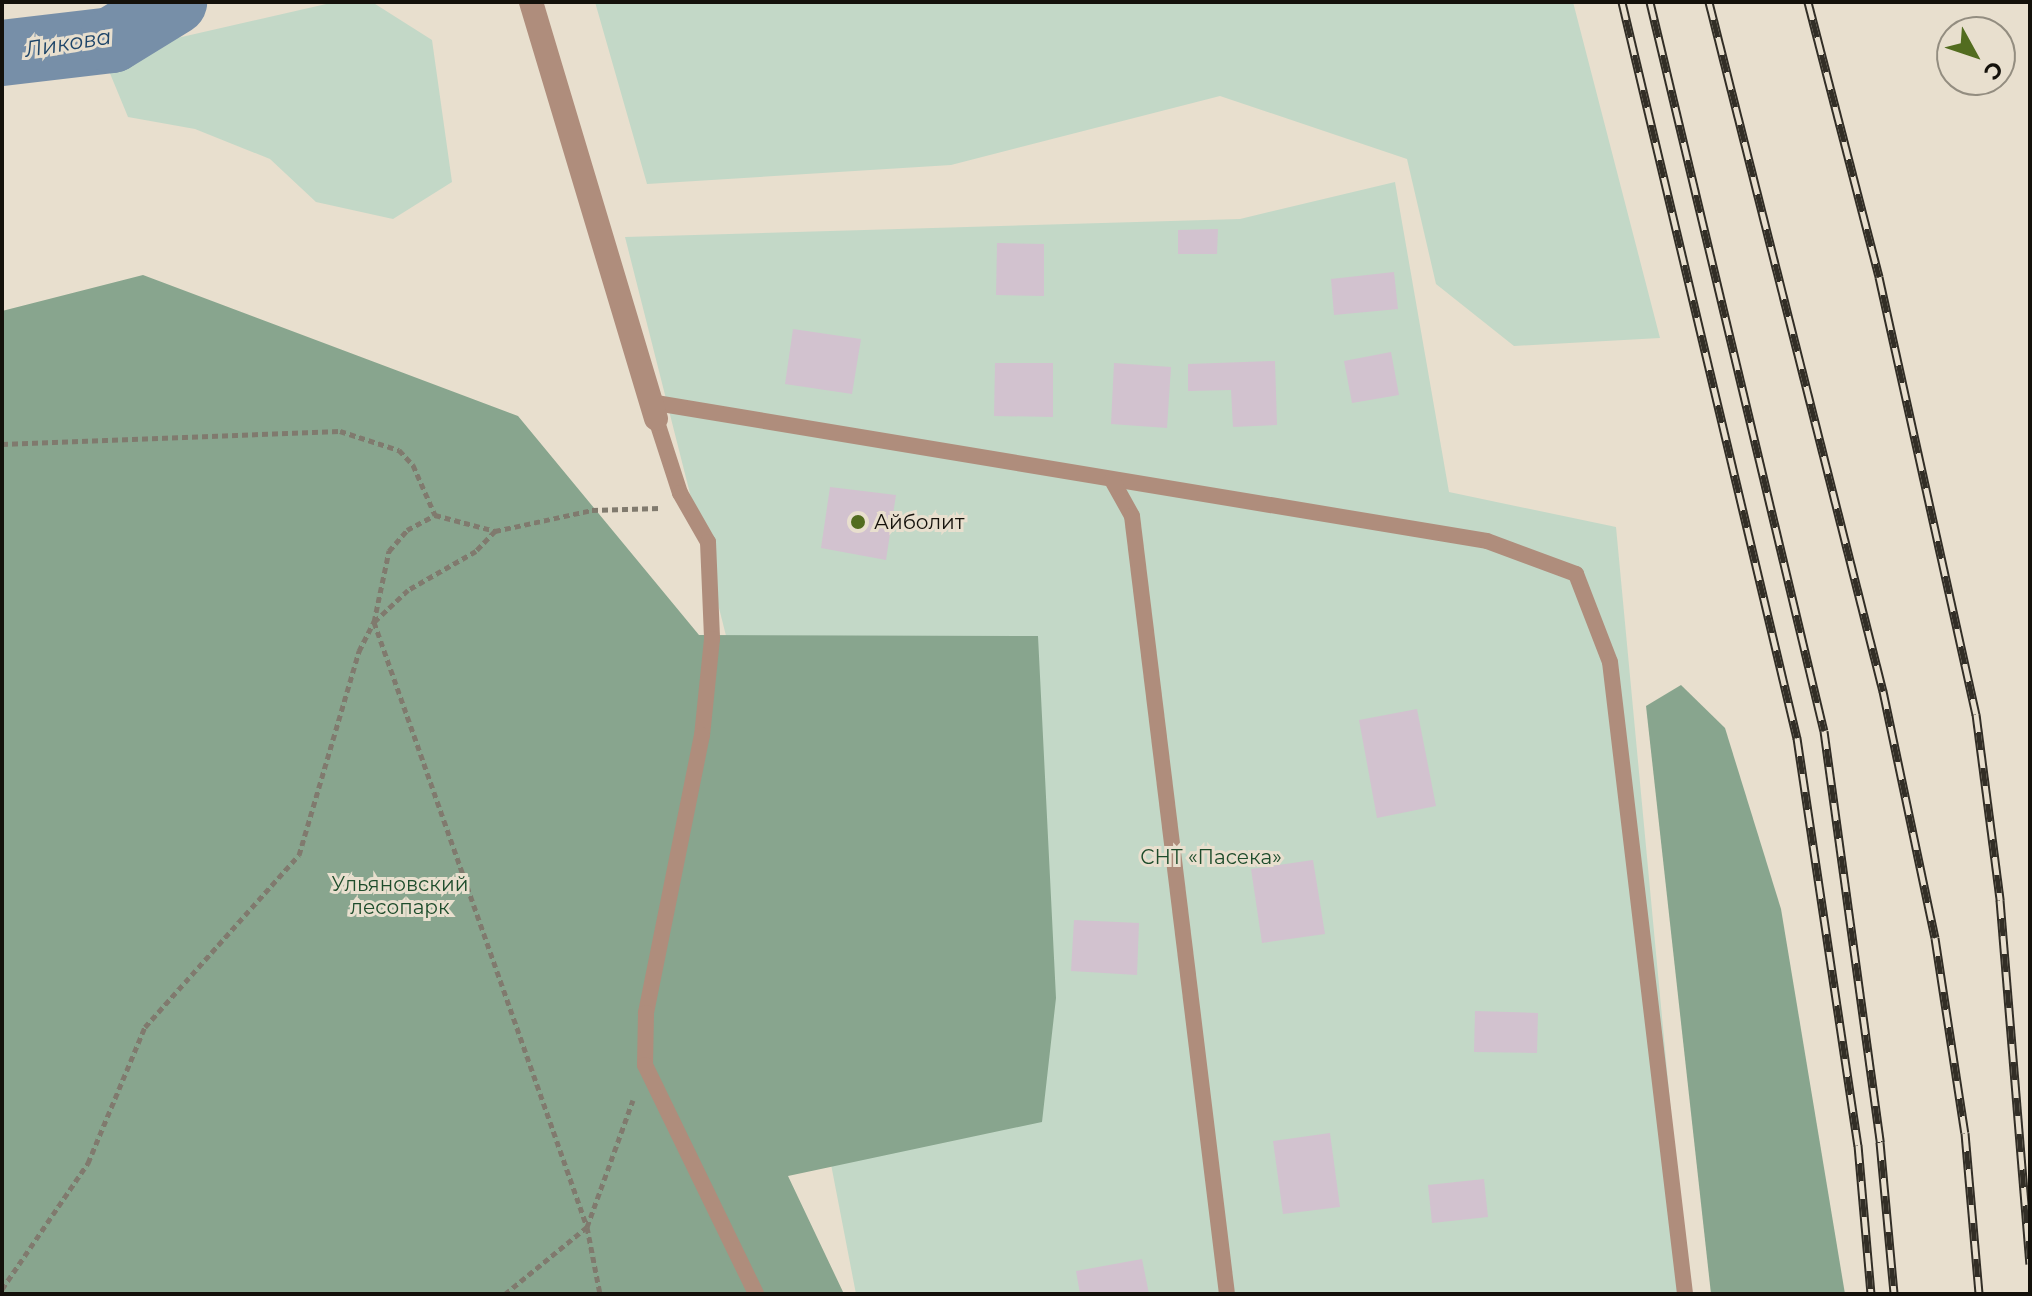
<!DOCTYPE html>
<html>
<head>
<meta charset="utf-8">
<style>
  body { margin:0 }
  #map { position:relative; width:2032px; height:1296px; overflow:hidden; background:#e8dfce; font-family:Montserrat,sans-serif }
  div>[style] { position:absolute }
  .green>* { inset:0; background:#c3d8c7 }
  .forest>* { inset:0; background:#88a58e }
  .river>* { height:66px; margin:-33px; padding:0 33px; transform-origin:33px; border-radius:33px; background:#778fa8 }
  .building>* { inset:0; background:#d2c2cf }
  .path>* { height:5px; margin-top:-2.5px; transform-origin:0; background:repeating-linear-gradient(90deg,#807a6e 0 6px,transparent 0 10px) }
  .lane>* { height:16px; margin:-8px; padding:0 8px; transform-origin:8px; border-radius:8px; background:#af8d7c }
  .street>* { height:24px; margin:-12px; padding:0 12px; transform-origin:12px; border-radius:12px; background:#af8d7c }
  .rail>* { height:9px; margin-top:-4.5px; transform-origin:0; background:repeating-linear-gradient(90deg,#e8dfce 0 18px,#322e26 0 36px); box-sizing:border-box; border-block:2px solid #322e26 }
  .dots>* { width:22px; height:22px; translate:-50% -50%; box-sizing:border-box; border:4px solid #e8dfce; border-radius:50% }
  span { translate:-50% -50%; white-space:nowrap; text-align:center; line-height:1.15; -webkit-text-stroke:6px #e8dfce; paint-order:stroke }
  .poi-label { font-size:20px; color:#14110b }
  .left { translate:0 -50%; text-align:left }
  .park-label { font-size:20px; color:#1d4c2b }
  .water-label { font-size:22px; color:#1e4569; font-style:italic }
  .frame { position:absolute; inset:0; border:4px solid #14110b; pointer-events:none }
  .north { position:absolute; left:1936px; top:16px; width:80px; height:80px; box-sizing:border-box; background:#e8dfce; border:2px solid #938d80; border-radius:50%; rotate:130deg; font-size:22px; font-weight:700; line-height:32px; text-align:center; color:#14110b }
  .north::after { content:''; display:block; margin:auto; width:28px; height:36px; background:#526c1f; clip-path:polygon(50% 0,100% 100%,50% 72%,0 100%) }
</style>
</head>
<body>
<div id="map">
  <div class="green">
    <i style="clip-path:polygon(335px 2px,372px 2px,432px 40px,452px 182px,393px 219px,316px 202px,270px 159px,195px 129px,128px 117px,109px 71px,151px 44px)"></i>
    <i style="clip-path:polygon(595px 2px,1573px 2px,1660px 338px,1514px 346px,1436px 284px,1407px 159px,1220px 96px,951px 165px,647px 184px)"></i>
    <i style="clip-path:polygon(1395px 182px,1449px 492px,1616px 527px,1688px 1294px,856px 1294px,739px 687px,625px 237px,1240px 219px)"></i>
  </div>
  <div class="forest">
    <i style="clip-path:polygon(143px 275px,518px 416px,699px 635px,1038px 636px,1056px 998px,1042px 1122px,788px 1176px,844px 1294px,2px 1294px,2px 311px)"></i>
    <i style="clip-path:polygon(1681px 685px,1725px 728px,1781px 909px,1845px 1294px,1711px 1294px,1646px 706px)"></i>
  </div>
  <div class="river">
    <i style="left:2px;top:53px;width:111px;rotate:-6.7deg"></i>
    <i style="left:112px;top:40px;width:73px;rotate:-31.5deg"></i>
  </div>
  <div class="building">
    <i style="clip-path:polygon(1218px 229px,1217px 254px,1178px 254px,1178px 230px)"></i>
    <i style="clip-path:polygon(997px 243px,1044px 244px,1044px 296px,996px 295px)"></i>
    <i style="clip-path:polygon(1394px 272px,1398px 309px,1334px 315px,1331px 279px)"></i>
    <i style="clip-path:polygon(793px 329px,861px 339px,852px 394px,785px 384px)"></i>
    <i style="clip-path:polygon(1391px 352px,1399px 395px,1352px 403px,1344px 361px)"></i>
    <i style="clip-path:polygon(1275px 361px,1277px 425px,1233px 427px,1231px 390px,1188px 391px,1188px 364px)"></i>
    <i style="clip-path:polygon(995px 363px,1053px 363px,1053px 417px,994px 416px)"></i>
    <i style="clip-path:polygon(1114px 363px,1171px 367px,1167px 428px,1111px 424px)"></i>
    <i style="clip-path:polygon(830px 487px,896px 495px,886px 560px,821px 548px)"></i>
    <i style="clip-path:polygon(1417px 709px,1436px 806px,1377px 818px,1359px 720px)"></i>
    <i style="clip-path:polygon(1313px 860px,1325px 934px,1262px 943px,1251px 869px)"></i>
    <i style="clip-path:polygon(1074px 920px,1139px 923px,1137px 975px,1071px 971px)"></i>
    <i style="clip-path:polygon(1475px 1011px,1538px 1013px,1537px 1053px,1474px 1052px)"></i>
    <i style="clip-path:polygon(1330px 1133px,1340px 1207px,1283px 1214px,1273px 1141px)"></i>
    <i style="clip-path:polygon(1484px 1179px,1488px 1217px,1432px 1223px,1428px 1185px)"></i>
    <i style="clip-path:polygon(1142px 1259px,1149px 1294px,1080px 1294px,1076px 1271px)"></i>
  </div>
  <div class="path">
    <i style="left:2px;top:444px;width:338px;rotate:-2.2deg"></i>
    <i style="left:340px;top:431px;width:62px;rotate:17.9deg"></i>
    <i style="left:399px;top:450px;width:21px;rotate:47deg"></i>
    <i style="left:413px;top:465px;width:55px;rotate:66.3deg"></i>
    <i style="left:435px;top:515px;width:62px;rotate:14.9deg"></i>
    <i style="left:495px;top:531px;width:99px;rotate:-12.2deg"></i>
    <i style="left:592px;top:510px;width:68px;rotate:-1.7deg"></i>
    <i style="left:495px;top:531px;width:28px;rotate:134deg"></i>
    <i style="left:476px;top:551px;width:78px;rotate:150.2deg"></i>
    <i style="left:408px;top:590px;width:47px;rotate:136.7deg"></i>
    <i style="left:374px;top:622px;width:641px;rotate:70.6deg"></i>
    <i style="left:587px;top:1227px;width:68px;rotate:79deg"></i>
    <i style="left:2px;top:1289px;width:153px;rotate:-55.7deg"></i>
    <i style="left:88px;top:1163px;width:147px;rotate:-67.3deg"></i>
    <i style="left:145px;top:1027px;width:231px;rotate:-48.2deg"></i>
    <i style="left:299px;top:855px;width:213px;rotate:-73.6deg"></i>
    <i style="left:359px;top:651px;width:33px;rotate:-63deg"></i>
    <i style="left:374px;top:622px;width:73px;rotate:-78.1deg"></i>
    <i style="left:389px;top:551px;width:28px;rotate:-49deg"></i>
    <i style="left:407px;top:530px;width:32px;rotate:-28deg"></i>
    <i style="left:505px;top:1294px;width:106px;rotate:-39.3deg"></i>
    <i style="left:587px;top:1227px;width:135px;rotate:-70.1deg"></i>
  </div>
  <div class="lane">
    <i style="left:650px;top:402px;width:848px;rotate:9.43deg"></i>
    <i style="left:1487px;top:541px;width:95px;rotate:20.3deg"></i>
    <i style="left:1576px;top:574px;width:94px;rotate:68.9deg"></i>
    <i style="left:1610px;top:662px;width:636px;rotate:83.23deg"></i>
    <i style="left:656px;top:419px;width:78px;rotate:72deg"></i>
    <i style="left:680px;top:493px;width:56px;rotate:60.3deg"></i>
    <i style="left:708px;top:542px;width:97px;rotate:87.6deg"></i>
    <i style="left:712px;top:639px;width:97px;rotate:95.9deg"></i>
    <i style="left:702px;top:735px;width:284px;rotate:101.4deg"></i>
    <i style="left:646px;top:1013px;width:52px;rotate:91.1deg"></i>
    <i style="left:645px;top:1065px;width:254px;rotate:64.1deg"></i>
    <i style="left:1112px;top:480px;width:41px;rotate:60.9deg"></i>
    <i style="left:1132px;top:516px;width:784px;rotate:83.04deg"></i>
  </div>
  <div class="street">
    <i style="left:531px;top:2px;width:435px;rotate:73.3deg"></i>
  </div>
  <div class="rail">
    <i style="left:1622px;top:2px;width:757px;rotate:76.63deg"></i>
    <i style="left:1797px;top:738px;width:412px;rotate:81.5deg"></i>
    <i style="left:1858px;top:1145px;width:150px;rotate:85deg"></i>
    <i style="left:1650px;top:2px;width:749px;rotate:76.58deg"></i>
    <i style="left:1824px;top:731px;width:415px;rotate:82.2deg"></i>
    <i style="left:1880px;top:1142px;width:153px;rotate:84.7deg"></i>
    <i style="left:1709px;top:2px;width:711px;rotate:75.83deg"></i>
    <i style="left:1883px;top:691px;width:252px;rotate:78.1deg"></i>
    <i style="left:1935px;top:938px;width:197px;rotate:81.3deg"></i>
    <i style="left:1965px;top:1133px;width:162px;rotate:85deg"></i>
    <i style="left:1808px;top:2px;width:284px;rotate:75.5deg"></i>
    <i style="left:1879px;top:277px;width:448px;rotate:77.5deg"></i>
    <i style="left:1976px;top:714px;width:188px;rotate:82.6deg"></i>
    <i style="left:2000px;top:900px;width:365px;rotate:85.3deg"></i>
  </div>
  <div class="dots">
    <i style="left:858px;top:522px;background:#526c1f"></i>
  </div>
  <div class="poi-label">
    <span class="left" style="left:874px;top:522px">Айболит</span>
  </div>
  <div class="park-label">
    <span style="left:1211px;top:857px">СНТ «Пасека»</span>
    <span style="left:400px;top:896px">Ульяновский<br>лесопарк</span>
  </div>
  <div class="water-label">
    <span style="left:68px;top:43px;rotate:-9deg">Ликова</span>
  </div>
  <div class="frame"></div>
  <div class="north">С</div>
</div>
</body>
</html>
